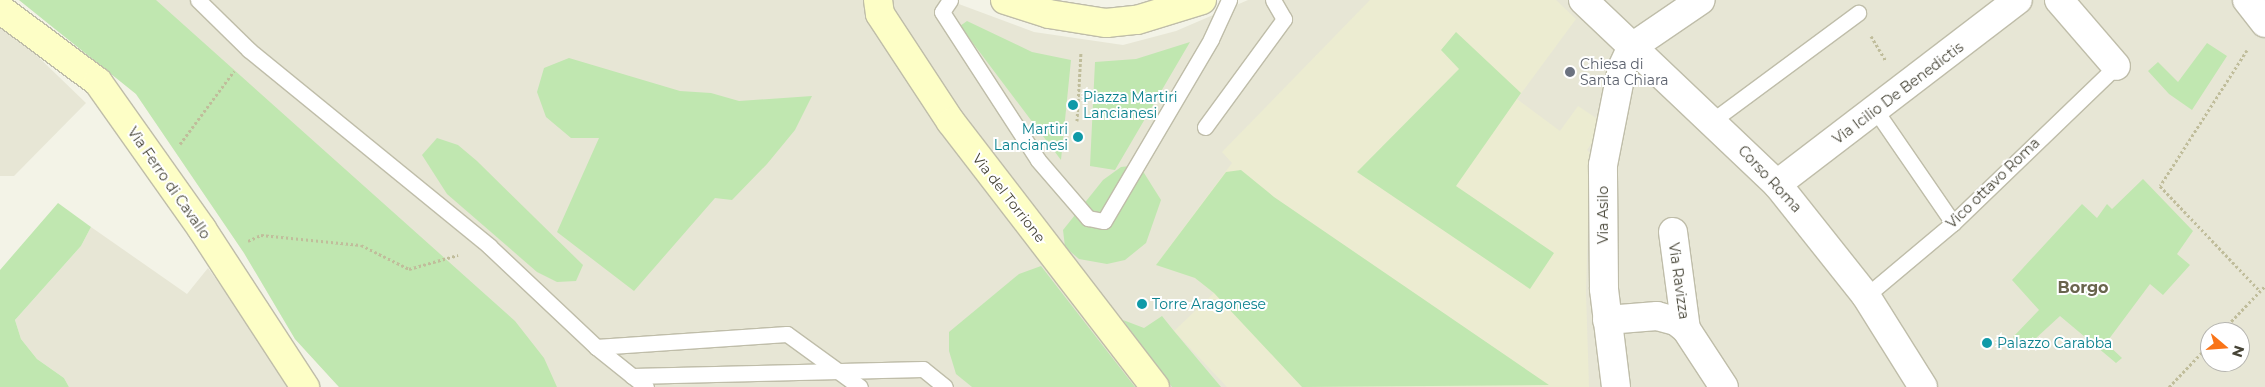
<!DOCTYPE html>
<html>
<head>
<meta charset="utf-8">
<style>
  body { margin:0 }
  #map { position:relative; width:2265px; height:387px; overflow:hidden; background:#f3f3e7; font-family:Montserrat,sans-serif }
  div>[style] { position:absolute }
  .residential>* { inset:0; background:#e7e6d5 }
  .education>* { inset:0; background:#ececd1 }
  .green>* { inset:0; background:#c0e7b0 }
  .path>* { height:3px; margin-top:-1.5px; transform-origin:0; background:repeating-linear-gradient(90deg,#c0bd9b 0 2.5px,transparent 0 5px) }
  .roads { filter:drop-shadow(1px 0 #bfbda9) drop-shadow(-1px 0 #bfbda9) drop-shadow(0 1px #bfbda9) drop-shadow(0 -1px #bfbda9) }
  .lane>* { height:15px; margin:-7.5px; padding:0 7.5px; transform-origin:7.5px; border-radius:7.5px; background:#fff }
  .street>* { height:28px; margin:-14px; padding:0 14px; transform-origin:14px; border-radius:14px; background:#fff }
  .secondary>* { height:28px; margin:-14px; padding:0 14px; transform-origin:14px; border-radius:14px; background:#fdfec6 }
  .dots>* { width:14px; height:14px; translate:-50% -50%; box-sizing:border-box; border:2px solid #fff; border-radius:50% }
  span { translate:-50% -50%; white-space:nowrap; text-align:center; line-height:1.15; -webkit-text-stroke:4px #fff; paint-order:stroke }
  .worship-label { font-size:14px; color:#5b616d }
  .left { translate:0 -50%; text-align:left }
  .street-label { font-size:14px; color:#464436 }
  .culture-label { font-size:14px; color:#0d838f }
  .right { translate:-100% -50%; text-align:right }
  .quarter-label { font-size:16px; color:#69654d; font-weight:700 }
  .north { position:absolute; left:2200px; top:322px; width:50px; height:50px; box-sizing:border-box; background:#fff; border:1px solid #b5b4af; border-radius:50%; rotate:108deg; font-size:14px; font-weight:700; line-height:20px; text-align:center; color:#464436 }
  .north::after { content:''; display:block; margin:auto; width:18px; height:22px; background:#f97418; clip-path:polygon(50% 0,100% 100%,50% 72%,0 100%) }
</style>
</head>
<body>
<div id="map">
  <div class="residential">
    <i style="clip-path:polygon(evenodd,19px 0,948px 0,1034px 32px,1123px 45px,1176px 31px,1248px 0,2265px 0,2265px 387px,339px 387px,295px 339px,244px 253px,136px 94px,19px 0,2210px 332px,2240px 332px,2240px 362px,2210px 362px,2210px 332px)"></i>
    <i style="clip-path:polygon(0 20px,86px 103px,14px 176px,0 176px)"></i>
    <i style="clip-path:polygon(91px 227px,187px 294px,208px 268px,294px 387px,69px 387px,64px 378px,37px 359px,21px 339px,15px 320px,81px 246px)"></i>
  </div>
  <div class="education">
    <i style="clip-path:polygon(1370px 0,1556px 0,1576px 19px,1517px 99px,1560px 131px,1578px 106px,1605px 124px,1587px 150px,1590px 153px,1586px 292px,1589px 387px,1227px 387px,1174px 331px,1214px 293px,1195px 278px,1156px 265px,1232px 163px,1222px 152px)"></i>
  </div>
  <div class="green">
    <i style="clip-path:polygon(19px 0,156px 0,515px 321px,544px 358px,557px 387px,339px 387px,295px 339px,244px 253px,136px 94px)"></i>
    <i style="clip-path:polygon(967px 21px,1032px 52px,1071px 60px,1061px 160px,960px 26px)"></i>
    <i style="clip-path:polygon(1456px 32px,1521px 93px,1456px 186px,1554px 253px,1530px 289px,1357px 172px,1459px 69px,1441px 50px)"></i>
    <i style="clip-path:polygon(1190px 42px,1115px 170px,1090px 166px,1095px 62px,1136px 59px)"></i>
    <i style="clip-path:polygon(2207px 43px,2227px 56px,2192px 110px,2169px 94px,2148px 71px,2158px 62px,2178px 82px)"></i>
    <i style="clip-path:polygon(569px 58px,680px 91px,711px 93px,739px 101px,812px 96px,795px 130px,767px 164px,732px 200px,715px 198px,634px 291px,557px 232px,599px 138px,571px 138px,546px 117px,537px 92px,544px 68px)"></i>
    <i style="clip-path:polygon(437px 138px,458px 145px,477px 161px,583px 265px,576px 281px,557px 282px,537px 272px,447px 194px,422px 155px)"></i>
    <i style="clip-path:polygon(1139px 165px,1161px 200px,1146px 243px,1125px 260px,1107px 264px,1079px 259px,1065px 247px,1063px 230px,1103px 180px,1121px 167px)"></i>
    <i style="clip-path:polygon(1241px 170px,1274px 197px,1549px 385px,1302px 387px,1214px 293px,1195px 278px,1156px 265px,1226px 172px)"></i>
    <i style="clip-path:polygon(2143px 179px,2193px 231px,2177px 254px,2190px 265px,2163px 295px,2150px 284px,2106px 343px,2122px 358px,2116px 363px,2060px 316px,2024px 349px,2013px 337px,2039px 310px,2012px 280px,2082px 204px,2097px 218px,2107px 204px,2112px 209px)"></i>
    <i style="clip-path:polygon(58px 203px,91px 227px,81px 246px,15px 320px,21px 339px,37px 359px,64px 378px,69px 387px,0 387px,0 270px)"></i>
    <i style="clip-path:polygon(1041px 266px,1135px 387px,972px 387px,956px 374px,949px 351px,949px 332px,1019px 274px)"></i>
    <i style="clip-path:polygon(1162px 316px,1174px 331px,1221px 387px,1172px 387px,1123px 320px,1144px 328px)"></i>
  </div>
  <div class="path">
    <i style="left:1871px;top:36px;width:29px;rotate:59deg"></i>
    <i style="left:2247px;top:50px;width:161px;rotate:122.6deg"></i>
    <i style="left:2160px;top:186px;width:145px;rotate:46.4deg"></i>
    <i style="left:1077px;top:121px;width:69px;rotate:-86.7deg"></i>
    <i style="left:180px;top:144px;width:91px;rotate:-53.5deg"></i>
    <i style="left:248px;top:241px;width:14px;rotate:-25deg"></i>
    <i style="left:261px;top:235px;width:100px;rotate:5.7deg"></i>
    <i style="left:361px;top:245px;width:54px;rotate:26.6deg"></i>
    <i style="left:409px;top:269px;width:51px;rotate:-15.9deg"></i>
    <i style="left:2221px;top:332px;width:64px;rotate:-46.3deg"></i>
    <i style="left:2169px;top:387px;width:59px;rotate:-46.4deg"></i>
  </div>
  <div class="roads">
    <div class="lane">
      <i style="left:198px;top:0;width:71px;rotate:44.4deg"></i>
      <i style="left:249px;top:50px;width:310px;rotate:39.2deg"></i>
      <i style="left:489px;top:246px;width:147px;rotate:43.3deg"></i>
      <i style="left:596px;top:347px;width:64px;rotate:38.7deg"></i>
      <i style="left:950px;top:0;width:14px;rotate:124deg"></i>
      <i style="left:942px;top:12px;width:176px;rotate:57deg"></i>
      <i style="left:1038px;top:160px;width:77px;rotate:49.2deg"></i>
      <i style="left:1088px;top:218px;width:16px;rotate:11deg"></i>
      <i style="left:1104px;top:221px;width:211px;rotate:-59.5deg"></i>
      <i style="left:1211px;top:39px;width:43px;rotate:-65.2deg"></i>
      <i style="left:1876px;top:111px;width:136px;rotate:55.5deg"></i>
      <i style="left:1712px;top:121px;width:182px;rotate:-36.5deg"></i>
      <i style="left:1205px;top:127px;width:134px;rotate:-53.8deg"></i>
      <i style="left:1284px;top:19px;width:22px;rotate:-120deg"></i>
      <i style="left:1866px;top:296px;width:114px;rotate:-40deg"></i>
      <i style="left:1953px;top:223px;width:226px;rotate:-43.9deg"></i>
      <i style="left:596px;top:347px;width:191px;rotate:-3.9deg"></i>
      <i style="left:787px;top:334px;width:90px;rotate:36deg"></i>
      <i style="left:632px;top:376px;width:291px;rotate:-1.4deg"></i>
      <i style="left:923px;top:369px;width:28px;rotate:39deg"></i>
    </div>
    <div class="street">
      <i style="left:1583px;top:0;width:267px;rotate:43.5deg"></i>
      <i style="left:1777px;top:184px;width:143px;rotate:51.5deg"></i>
      <i style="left:1866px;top:296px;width:107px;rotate:57.9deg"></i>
      <i style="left:2059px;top:0;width:87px;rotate:49.2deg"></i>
      <i style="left:2247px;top:0;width:29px;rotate:52deg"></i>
      <i style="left:1777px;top:184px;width:303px;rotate:-37.4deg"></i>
      <i style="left:1673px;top:232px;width:98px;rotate:82.4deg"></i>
      <i style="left:1686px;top:329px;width:69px;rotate:56.8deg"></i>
      <i style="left:1607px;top:320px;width:50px;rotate:-4.6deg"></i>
      <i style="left:1657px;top:316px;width:20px;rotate:15deg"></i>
      <i style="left:1676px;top:321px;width:13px;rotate:39deg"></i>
      <i style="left:1616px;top:387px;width:99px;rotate:-97deg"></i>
      <i style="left:1604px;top:289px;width:124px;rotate:-90.5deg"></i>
      <i style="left:1603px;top:165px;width:99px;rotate:-78.9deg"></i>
      <i style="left:1622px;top:68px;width:23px;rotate:-65deg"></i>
      <i style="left:1632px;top:47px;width:83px;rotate:-34.3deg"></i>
    </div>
    <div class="secondary">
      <i style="left:878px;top:0;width:14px;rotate:82deg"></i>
      <i style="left:880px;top:14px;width:129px;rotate:56.7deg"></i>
      <i style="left:951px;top:122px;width:334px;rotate:52.4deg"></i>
      <i style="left:1005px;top:0;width:46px;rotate:17.7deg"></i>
      <i style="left:1049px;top:14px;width:58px;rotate:9deg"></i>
      <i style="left:1106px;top:23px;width:31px;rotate:-6deg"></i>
      <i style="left:1137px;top:20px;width:68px;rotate:-17.1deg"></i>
      <i style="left:0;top:9px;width:122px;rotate:36.7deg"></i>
      <i style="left:98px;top:82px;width:180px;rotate:54.7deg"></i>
      <i style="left:202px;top:229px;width:189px;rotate:56.9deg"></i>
    </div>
  </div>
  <div class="dots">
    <i style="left:1570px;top:72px;background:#6b7280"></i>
    <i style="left:1073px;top:105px;background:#0f9aa8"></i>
    <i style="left:1078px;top:137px;background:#0f9aa8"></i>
    <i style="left:1142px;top:304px;background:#0f9aa8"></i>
    <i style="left:1987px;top:343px;background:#0f9aa8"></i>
  </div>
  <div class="worship-label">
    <span class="left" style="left:1580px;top:72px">Chiesa di<br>Santa Chiara</span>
  </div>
  <div class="street-label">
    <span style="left:1898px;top:93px;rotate:-37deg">Via Icilio De Benedictis</span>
    <span style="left:1770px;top:179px;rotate:47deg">Corso Roma</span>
    <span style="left:169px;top:183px;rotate:55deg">Via Ferro di Cavallo</span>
    <span style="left:1993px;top:183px;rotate:-44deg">Vico ottavo Roma</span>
    <span style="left:1009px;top:198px;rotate:52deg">Via del Torrione</span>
    <span style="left:1603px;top:215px;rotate:-90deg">Via Asilo</span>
    <span style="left:1679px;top:281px;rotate:82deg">Via Ravizza</span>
  </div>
  <div class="culture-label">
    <span class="left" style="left:1083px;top:105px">Piazza Martiri<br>Lancianesi</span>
    <span class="right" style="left:1068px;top:137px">Martiri<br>Lancianesi</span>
    <span class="left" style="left:1152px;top:304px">Torre Aragonese</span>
    <span class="left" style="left:1997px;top:343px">Palazzo Carabba</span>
  </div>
  <div class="quarter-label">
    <span style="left:2083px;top:288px">Borgo</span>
  </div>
  <div class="north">N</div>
</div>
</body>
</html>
